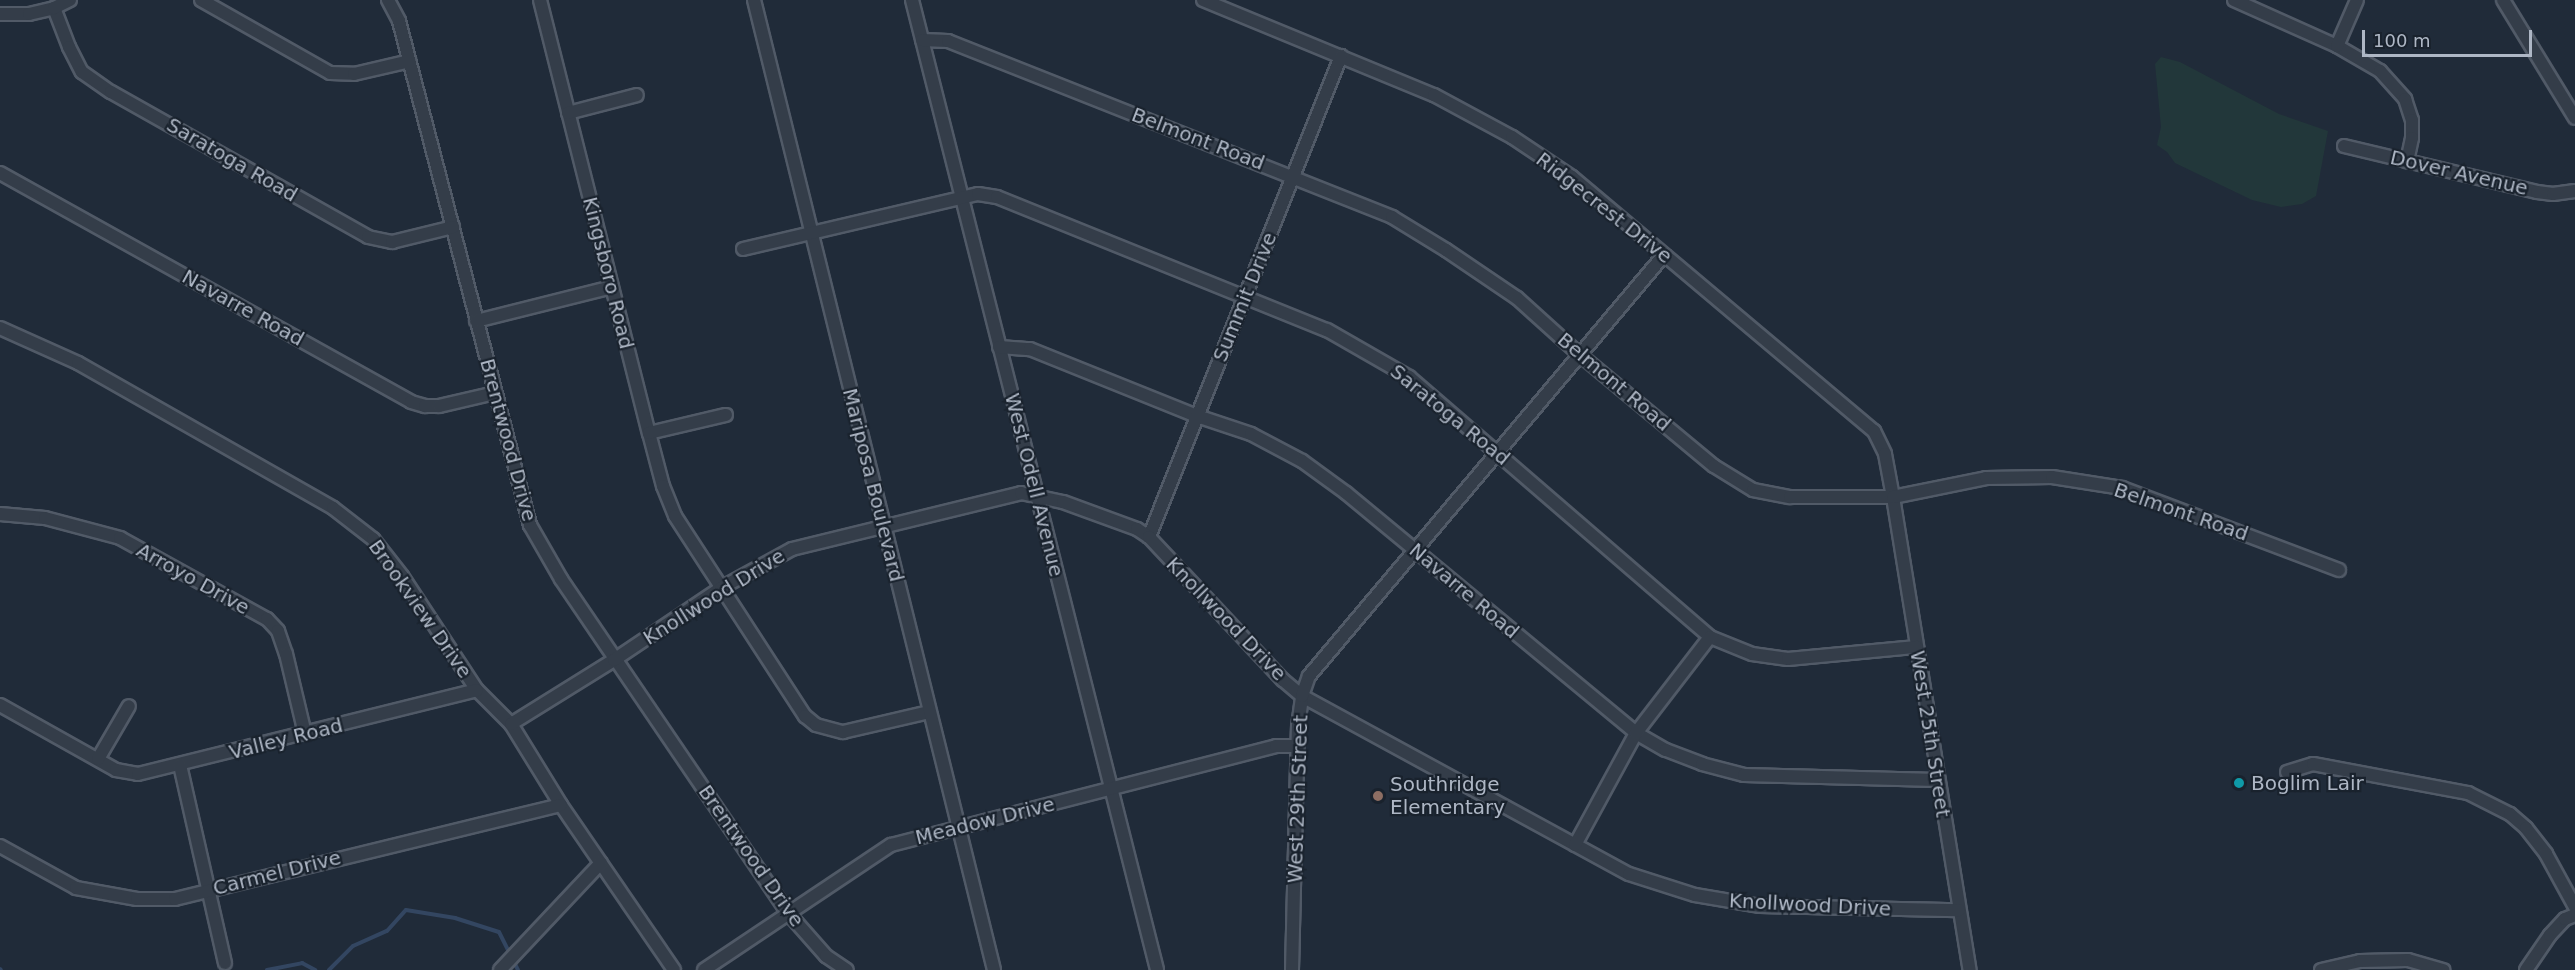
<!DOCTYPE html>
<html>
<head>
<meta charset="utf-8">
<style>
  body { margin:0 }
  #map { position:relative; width:2575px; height:970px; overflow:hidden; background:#202b39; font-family:"DejaVu Sans",sans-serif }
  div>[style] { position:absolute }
  .green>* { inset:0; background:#22373a }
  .stream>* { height:4px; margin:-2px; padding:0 2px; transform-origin:2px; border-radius:2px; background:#334661 }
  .roads { filter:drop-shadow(2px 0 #515a67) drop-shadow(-2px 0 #515a67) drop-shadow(0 2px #515a67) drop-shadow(0 -2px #515a67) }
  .minor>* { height:12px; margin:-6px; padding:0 6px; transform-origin:6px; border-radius:6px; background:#343d49 }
  .dots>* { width:16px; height:16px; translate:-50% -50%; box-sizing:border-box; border:3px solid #19222d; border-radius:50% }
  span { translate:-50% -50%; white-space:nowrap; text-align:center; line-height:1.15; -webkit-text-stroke:4.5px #19222d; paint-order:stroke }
  .street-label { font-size:20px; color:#aeb7c5 }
  .poi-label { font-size:20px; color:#aeb7c5 }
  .left { translate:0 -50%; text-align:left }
  .scale { position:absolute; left:2362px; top:30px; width:170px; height:27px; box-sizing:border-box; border:3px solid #aeb7c5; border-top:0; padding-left:8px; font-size:18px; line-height:21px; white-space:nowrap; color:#aeb7c5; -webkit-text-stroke:4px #19222d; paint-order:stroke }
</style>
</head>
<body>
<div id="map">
  <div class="green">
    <i style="clip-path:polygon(2161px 57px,2180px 62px,2279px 114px,2328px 131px,2316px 196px,2302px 204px,2281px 207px,2252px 200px,2175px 163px,2167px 152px,2157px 145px,2161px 127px,2155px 64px)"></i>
  </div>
  <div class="stream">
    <i style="left:0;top:969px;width:1px;rotate:45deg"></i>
    <i style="left:267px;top:970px;width:36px;rotate:-11deg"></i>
    <i style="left:302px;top:963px;width:15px;rotate:28deg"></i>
    <i style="left:329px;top:970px;width:34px;rotate:-45deg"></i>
    <i style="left:353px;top:946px;width:37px;rotate:-24deg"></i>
    <i style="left:387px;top:931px;width:28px;rotate:-48deg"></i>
    <i style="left:406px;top:910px;width:50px;rotate:9.3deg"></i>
    <i style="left:455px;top:918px;width:46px;rotate:17.7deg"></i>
    <i style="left:499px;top:932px;width:42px;rotate:63.4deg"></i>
  </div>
  <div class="roads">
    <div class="minor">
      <i style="left:201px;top:0;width:148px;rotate:29.5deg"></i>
      <i style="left:330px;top:73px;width:24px;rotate:2deg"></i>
      <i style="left:354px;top:74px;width:57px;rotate:-13.1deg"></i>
      <i style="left:388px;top:0;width:24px;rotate:62deg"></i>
      <i style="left:399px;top:21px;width:521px;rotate:75.43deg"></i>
      <i style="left:530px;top:525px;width:62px;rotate:60.1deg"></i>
      <i style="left:561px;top:579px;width:405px;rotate:55.8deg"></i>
      <i style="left:789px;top:914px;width:56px;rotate:48.6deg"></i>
      <i style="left:826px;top:956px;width:25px;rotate:34deg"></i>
      <i style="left:540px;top:0;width:447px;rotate:75.9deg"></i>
      <i style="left:649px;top:433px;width:55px;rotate:75.2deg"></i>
      <i style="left:663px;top:486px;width:32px;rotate:68deg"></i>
      <i style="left:675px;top:516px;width:239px;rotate:57deg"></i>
      <i style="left:805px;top:716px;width:14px;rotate:39deg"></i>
      <i style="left:816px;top:725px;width:28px;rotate:15deg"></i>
      <i style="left:843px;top:732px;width:88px;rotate:-13.1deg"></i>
      <i style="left:754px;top:0;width:999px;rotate:76.1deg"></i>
      <i style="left:912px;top:0;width:1000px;rotate:75.82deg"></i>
      <i style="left:1203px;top:0;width:250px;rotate:22.4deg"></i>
      <i style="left:1434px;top:95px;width:89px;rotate:28.3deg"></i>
      <i style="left:1512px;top:137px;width:72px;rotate:33.7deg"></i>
      <i style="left:1572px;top:177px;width:395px;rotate:40.1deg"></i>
      <i style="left:1874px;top:431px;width:25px;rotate:64deg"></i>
      <i style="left:1885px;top:454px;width:44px;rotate:79.5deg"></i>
      <i style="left:1893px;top:497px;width:479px;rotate:80.8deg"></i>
      <i style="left:2234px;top:0;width:113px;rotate:24.1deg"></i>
      <i style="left:2337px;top:46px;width:50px;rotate:30.2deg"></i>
      <i style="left:2380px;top:71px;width:38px;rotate:48deg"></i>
      <i style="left:2405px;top:99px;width:22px;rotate:72deg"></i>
      <i style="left:2412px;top:120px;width:18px;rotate:90deg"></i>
      <i style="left:2412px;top:138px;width:24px;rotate:102deg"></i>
      <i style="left:2503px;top:0;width:138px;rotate:58.6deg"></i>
      <i style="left:54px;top:8px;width:42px;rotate:69deg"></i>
      <i style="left:69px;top:47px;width:28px;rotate:63deg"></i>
      <i style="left:82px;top:72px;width:35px;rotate:35deg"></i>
      <i style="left:111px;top:92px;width:295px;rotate:29.4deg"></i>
      <i style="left:368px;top:237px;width:25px;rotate:12deg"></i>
      <i style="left:392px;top:242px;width:63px;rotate:-13.8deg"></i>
      <i style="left:0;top:14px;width:29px"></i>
      <i style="left:29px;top:14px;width:26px;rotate:-13deg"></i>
      <i style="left:54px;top:8px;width:18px;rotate:-27deg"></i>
      <i style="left:922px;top:40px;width:26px;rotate:2deg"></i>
      <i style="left:948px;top:41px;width:478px;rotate:21.6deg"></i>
      <i style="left:1392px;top:217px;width:63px;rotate:31.4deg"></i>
      <i style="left:1446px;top:250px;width:86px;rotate:34.1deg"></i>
      <i style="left:1517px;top:298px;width:84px;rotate:42.1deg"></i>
      <i style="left:1579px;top:354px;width:175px;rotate:39.7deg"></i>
      <i style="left:1714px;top:466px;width:46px;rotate:31.6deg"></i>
      <i style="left:1753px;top:490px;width:38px;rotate:11deg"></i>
      <i style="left:1790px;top:497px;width:103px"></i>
      <i style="left:1893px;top:497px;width:95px;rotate:-11.5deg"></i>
      <i style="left:1986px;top:478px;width:66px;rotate:-0.9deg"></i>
      <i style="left:2052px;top:477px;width:71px;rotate:8.9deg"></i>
      <i style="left:2122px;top:488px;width:232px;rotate:20.7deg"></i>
      <i style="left:2337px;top:46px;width:50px;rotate:-66.5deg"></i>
      <i style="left:568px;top:113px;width:71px;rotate:-14.6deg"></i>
      <i style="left:2344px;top:146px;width:198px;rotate:13.4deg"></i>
      <i style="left:2537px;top:192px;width:16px;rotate:7deg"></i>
      <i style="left:2553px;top:194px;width:22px;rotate:-8deg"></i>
      <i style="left:0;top:173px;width:470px;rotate:29.1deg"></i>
      <i style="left:411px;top:402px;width:15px;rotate:16deg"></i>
      <i style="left:425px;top:406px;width:14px"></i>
      <i style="left:439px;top:406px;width:57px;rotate:-13.1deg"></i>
      <i style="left:743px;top:249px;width:241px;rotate:-13.2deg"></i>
      <i style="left:978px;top:194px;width:19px;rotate:9deg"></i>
      <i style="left:997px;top:197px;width:356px;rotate:22deg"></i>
      <i style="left:1327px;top:330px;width:95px;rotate:29.8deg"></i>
      <i style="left:1409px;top:377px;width:398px;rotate:40.8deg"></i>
      <i style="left:1710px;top:637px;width:45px;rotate:22deg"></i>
      <i style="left:1752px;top:654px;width:36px;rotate:8deg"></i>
      <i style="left:1788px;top:659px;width:129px;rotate:-5.4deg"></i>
      <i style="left:476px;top:321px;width:140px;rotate:-14deg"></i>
      <i style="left:0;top:328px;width:85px;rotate:24.2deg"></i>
      <i style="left:78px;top:363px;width:293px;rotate:29.6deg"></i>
      <i style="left:333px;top:508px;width:51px;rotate:37.8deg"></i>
      <i style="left:373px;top:539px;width:47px;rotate:51.9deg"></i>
      <i style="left:402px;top:576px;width:136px;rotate:56.7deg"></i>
      <i style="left:477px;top:690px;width:48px;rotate:45deg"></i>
      <i style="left:511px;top:724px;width:95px;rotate:58.3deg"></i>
      <i style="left:561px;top:805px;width:200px;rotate:55.6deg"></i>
      <i style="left:999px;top:347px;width:31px;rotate:4deg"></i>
      <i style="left:1030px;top:349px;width:180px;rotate:21.9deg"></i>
      <i style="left:1197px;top:416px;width:57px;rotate:18.4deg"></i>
      <i style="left:1251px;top:434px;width:58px;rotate:27.9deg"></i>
      <i style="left:1302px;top:461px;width:54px;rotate:36deg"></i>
      <i style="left:1346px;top:493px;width:376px;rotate:39.6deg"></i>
      <i style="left:1636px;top:733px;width:34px;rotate:30deg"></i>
      <i style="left:1666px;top:750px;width:39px;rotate:21deg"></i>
      <i style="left:1702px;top:764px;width:43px;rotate:14.7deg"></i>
      <i style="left:1744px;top:775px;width:193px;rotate:1.5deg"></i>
      <i style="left:649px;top:433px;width:79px;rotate:-13.2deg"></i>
      <i style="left:0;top:514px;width:45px;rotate:5.1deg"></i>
      <i style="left:45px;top:518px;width:78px;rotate:14.9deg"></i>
      <i style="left:120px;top:538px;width:168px;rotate:28.9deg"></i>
      <i style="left:267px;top:619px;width:16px;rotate:47deg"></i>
      <i style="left:278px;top:631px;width:24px;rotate:71deg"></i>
      <i style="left:286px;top:654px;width:82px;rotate:76.6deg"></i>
      <i style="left:1149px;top:537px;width:518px;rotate:-68.24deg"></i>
      <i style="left:0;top:705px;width:133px;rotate:29.3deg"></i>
      <i style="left:116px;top:770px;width:22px;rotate:10deg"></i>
      <i style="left:138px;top:774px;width:349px;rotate:-13.9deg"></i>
      <i style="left:511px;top:724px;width:121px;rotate:-31.9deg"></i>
      <i style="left:614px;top:660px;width:129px;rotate:-33.9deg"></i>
      <i style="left:721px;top:588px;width:81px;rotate:-28.8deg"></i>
      <i style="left:792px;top:549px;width:236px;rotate:-13.7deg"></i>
      <i style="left:1021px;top:493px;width:43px;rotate:12.1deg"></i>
      <i style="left:1063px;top:502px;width:79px;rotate:20deg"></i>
      <i style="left:1137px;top:529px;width:14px;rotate:34deg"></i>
      <i style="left:1149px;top:537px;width:196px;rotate:46.9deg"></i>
      <i style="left:1283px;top:680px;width:25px;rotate:40deg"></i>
      <i style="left:1302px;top:696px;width:372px;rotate:28.6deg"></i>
      <i style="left:1629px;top:874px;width:69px;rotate:17.7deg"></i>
      <i style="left:1695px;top:895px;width:66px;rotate:9.6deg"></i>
      <i style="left:1760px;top:906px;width:199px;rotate:1.2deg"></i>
      <i style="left:98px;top:759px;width:61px;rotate:-59.7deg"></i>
      <i style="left:180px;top:765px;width:203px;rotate:77.2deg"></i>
      <i style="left:2287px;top:772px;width:27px;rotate:-17deg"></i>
      <i style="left:2313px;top:764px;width:158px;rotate:10.6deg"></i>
      <i style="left:2468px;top:793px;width:47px;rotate:26.6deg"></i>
      <i style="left:2510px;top:814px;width:21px;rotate:41deg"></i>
      <i style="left:2526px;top:828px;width:33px;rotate:52deg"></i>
      <i style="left:2546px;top:854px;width:60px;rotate:61.3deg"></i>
      <i style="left:1575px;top:845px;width:128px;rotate:-61.4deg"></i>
      <i style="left:1636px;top:733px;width:121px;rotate:-52.4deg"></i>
      <i style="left:0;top:846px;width:87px;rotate:28.9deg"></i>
      <i style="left:76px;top:888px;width:62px;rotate:10.2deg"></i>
      <i style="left:137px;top:899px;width:38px"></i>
      <i style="left:175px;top:899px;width:397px;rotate:-13.7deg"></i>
      <i style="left:500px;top:970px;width:147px;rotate:-46.7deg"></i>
      <i style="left:704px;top:970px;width:225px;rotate:-33.8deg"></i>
      <i style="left:891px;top:845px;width:398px;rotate:-14.4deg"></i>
      <i style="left:1276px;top:746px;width:21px"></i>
      <i style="left:1292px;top:970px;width:244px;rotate:-88.6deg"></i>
      <i style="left:1298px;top:726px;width:30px;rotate:-82deg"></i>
      <i style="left:1302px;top:696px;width:21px;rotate:-71deg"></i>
      <i style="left:1309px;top:676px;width:551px;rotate:-49.86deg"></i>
      <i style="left:2321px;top:970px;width:40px;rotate:-13deg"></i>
      <i style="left:2360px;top:961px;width:48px;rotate:-1.2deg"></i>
      <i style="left:2408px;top:960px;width:37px;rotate:16deg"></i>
      <i style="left:2526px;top:970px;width:42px;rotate:-55.6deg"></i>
      <i style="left:2550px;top:935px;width:22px;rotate:-47deg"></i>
      <i style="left:2565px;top:919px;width:11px;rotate:-22deg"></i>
    </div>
  </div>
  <div class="dots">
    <i style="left:2239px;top:783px;background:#0f9aa8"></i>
    <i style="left:1378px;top:796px;background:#8d6e63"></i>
  </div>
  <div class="street-label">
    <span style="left:1198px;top:139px;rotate:21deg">Belmont Road</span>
    <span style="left:232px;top:160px;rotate:30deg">Saratoga Road</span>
    <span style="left:2459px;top:173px;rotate:13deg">Dover Avenue</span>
    <span style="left:1604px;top:208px;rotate:38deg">Ridgecrest Drive</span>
    <span style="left:608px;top:273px;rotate:76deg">Kingsboro Road</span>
    <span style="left:1245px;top:297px;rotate:-68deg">Summit Drive</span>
    <span style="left:243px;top:308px;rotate:29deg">Navarre Road</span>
    <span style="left:1614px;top:382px;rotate:40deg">Belmont Road</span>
    <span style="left:1450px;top:415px;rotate:39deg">Saratoga Road</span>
    <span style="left:508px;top:440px;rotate:75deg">Brentwood Drive</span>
    <span style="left:873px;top:485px;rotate:76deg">Mariposa Boulevard</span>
    <span style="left:1034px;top:485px;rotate:76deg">West Odell Avenue</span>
    <span style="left:2181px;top:512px;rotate:19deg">Belmont Road</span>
    <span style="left:193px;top:579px;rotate:29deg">Arroyo Drive</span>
    <span style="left:1464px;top:591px;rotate:40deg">Navarre Road</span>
    <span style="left:714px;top:597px;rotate:-32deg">Knollwood Drive</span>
    <span style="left:420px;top:609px;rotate:55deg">Brookview Drive</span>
    <span style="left:1226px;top:619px;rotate:46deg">Knollwood Drive</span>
    <span style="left:1930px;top:734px;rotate:81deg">West 25th Street</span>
    <span style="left:286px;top:739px;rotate:-14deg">Valley Road</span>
    <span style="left:1298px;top:799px;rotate:-88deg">West 29th Street</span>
    <span style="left:985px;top:821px;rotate:-14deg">Meadow Drive</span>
    <span style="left:751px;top:856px;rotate:55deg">Brentwood Drive</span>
    <span style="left:277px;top:873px;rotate:-14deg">Carmel Drive</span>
    <span style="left:1810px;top:905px;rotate:3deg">Knollwood Drive</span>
  </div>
  <div class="poi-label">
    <span class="left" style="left:2251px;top:783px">Boglim Lair</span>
    <span class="left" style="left:1390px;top:796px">Southridge<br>Elementary</span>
  </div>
  <div class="scale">100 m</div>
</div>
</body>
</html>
